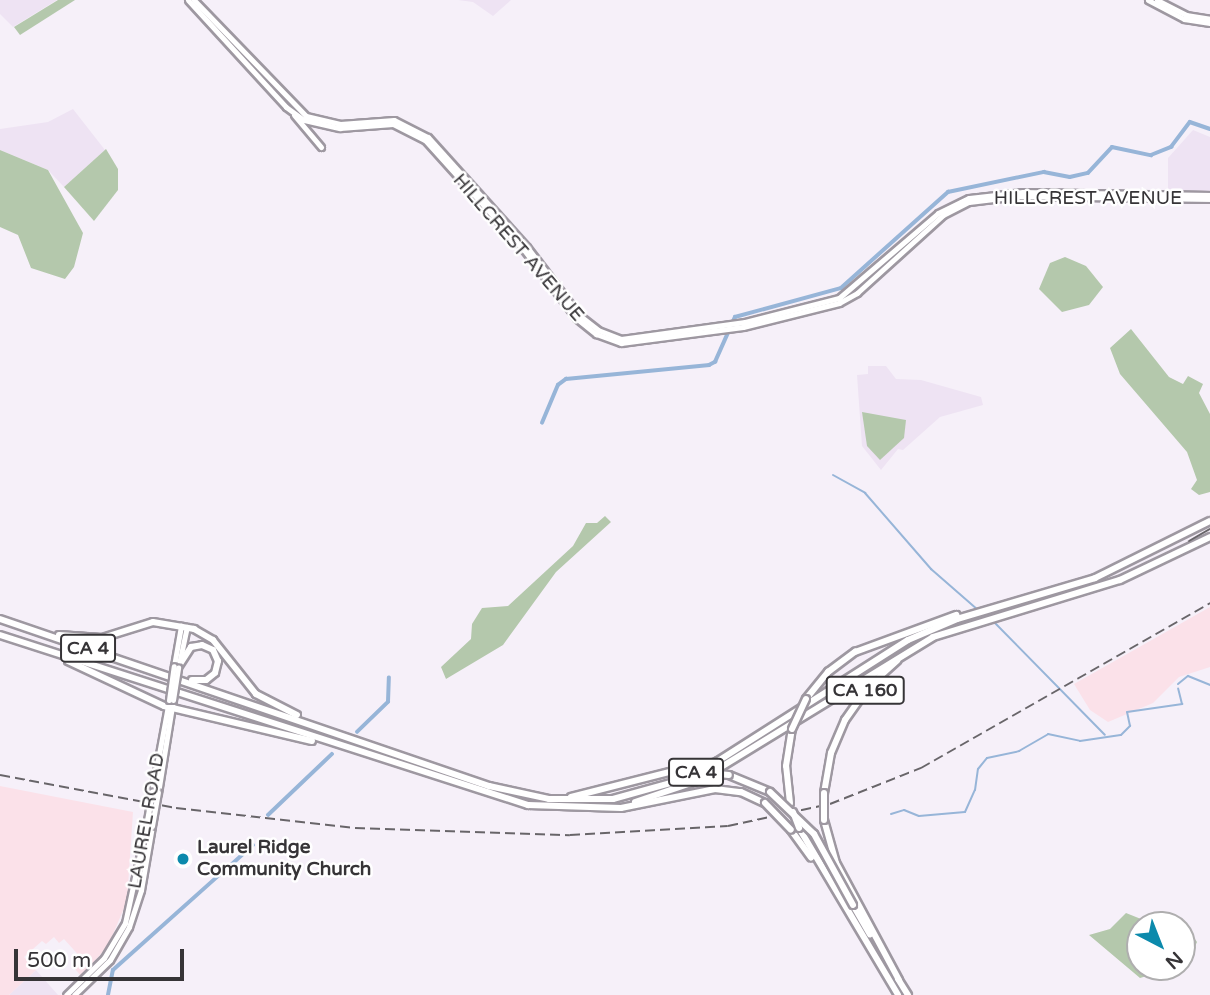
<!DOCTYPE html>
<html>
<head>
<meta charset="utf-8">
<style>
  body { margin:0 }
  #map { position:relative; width:1210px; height:995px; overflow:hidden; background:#f6f0f9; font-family:"Varela Round",sans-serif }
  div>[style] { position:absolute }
  .built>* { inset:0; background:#eee3f3 }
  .industrial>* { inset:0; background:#fbe1e9 }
  .green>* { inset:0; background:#b4c8ac }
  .stream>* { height:2px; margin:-1px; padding:0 1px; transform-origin:1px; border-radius:1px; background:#97b5d8 }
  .canal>* { height:3.5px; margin:-1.75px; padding:0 1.75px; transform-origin:1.75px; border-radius:1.75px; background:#97b5d8 }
  .roads { filter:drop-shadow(2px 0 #9e98a1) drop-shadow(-2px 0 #9e98a1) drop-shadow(0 2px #9e98a1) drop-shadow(0 -2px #9e98a1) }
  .major>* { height:5px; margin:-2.5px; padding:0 2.5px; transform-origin:2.5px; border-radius:2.5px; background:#fff }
  .highway>* { height:6px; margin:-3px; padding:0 3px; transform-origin:3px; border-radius:3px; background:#fff }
  .tram>* { height:2px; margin:-1px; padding:0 1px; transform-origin:1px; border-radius:1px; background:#686569 }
  .rail>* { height:2px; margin-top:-1px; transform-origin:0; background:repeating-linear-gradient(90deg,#686569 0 10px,transparent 0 15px) }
  .bridges { filter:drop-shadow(2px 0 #9e98a1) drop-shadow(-2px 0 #9e98a1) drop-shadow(0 2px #9e98a1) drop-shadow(0 -2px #9e98a1) }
  .major-bridge>* { height:5px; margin:-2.5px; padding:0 2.5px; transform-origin:2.5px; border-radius:2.5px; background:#fff }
  .highway-bridge>* { height:6px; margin:-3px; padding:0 3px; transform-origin:3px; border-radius:3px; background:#fff }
  .dots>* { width:19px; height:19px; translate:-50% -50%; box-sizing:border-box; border:4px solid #fff; border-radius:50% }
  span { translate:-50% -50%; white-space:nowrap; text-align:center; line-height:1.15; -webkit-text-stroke:5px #fff; paint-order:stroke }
  .shield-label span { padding:2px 5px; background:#fff; border:2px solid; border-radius:5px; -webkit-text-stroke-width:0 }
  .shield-label { font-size:18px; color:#363437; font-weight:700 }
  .street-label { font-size:19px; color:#363437 }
  .poi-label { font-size:19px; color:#363437; font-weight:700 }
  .left { translate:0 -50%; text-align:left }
  .north { position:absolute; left:1126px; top:911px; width:70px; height:70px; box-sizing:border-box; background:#fff; border:2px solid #afaeaf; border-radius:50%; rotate:138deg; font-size:19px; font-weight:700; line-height:28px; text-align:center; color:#363437 }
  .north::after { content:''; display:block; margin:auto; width:24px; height:32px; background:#0c8aac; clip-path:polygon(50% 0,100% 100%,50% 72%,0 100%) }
  .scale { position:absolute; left:14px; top:949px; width:170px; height:32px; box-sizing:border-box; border:4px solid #363437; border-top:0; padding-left:9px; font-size:21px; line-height:24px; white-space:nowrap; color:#363437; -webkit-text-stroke:5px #fff; paint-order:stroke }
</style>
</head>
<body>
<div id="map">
  <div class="built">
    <i style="clip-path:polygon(0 0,57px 0,13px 27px,0 14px)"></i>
    <i style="clip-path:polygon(458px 0,511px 0,493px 16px,473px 2px)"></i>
    <i style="clip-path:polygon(73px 109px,105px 150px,64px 187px,48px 170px,0 150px,0 129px,48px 122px)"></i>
    <i style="clip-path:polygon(1193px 130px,1210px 137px,1210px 193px,1168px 191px,1168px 158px)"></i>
    <i style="clip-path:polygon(868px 366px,886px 366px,896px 379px,921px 380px,981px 397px,983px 405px,940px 417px,903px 450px,898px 449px,881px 470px,862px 446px,857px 375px,868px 374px)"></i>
    <i style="clip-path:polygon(36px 970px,58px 995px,9px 995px)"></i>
  </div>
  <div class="industrial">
    <i style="clip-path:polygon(1210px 607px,1210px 667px,1179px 677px,1153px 703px,1108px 722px,1090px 710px,1074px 684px)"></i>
    <i style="clip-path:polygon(0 786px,133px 812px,127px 901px,108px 946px,81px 976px,75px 969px,83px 960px,64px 939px,59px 943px,54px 937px,46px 944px,42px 941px,24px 957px,36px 970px,9px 995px,0 995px)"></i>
  </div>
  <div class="green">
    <i style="clip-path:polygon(58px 0,75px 0,20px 35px,14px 27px)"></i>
    <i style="clip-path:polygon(106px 149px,118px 169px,118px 190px,94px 221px,64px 187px)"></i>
    <i style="clip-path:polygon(0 150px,48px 170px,83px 233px,74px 267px,65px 279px,31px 268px,18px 235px,0 227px)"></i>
    <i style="clip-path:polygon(1065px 257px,1086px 266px,1103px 287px,1089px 305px,1062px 312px,1039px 289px,1050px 263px)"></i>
    <i style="clip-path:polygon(1131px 329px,1169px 377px,1183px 384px,1188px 376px,1203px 384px,1199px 393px,1210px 414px,1210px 492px,1199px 495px,1191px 489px,1197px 480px,1187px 452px,1120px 374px,1110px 348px)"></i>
    <i style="clip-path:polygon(862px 412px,906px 420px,904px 438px,880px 460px,867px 446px)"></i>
    <i style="clip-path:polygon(605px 516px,611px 522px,556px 572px,503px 645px,446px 679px,441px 667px,471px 639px,472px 624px,482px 608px,508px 606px,573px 546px,586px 523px,597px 523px)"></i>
    <i style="clip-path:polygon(1126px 913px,1141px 919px,1181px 920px,1197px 942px,1192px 953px,1182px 964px,1182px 925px,1140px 925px,1140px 967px,1177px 967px,1140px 978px,1089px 935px,1110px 929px)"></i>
  </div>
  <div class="stream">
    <i style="left:833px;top:475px;width:37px;rotate:29deg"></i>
    <i style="left:865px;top:493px;width:101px;rotate:49deg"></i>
    <i style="left:931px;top:569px;width:62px;rotate:41.1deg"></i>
    <i style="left:994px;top:622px;width:158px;rotate:45.5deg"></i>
    <i style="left:1178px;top:684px;width:13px;rotate:-39deg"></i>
    <i style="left:1188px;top:676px;width:24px;rotate:22deg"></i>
    <i style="left:891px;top:814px;width:14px;rotate:-17deg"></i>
    <i style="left:904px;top:810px;width:16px;rotate:22deg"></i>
    <i style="left:919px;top:816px;width:46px;rotate:-5deg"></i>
    <i style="left:965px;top:812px;width:24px;rotate:-66deg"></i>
    <i style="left:975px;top:790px;width:21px;rotate:-82deg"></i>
    <i style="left:978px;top:769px;width:14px;rotate:-51deg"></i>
    <i style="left:987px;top:758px;width:33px;rotate:-12deg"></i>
    <i style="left:1019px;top:751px;width:34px;rotate:-30deg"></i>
    <i style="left:1048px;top:734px;width:33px;rotate:12deg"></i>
    <i style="left:1080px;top:741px;width:41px;rotate:-8.3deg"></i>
    <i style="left:1121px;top:735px;width:13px;rotate:-45deg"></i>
    <i style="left:1130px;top:726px;width:14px;rotate:-102deg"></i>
    <i style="left:1127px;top:712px;width:56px;rotate:-8.3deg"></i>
    <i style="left:1182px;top:704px;width:16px;rotate:-104deg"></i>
  </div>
  <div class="canal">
    <i style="left:542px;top:423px;width:41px;rotate:-67.2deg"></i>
    <i style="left:558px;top:385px;width:10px;rotate:-37deg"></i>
    <i style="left:566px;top:379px;width:144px;rotate:-5.6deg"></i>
    <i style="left:709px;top:365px;width:7px;rotate:-27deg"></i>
    <i style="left:715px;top:362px;width:49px;rotate:-66deg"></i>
    <i style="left:735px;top:317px;width:110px;rotate:-15.3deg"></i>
    <i style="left:841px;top:288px;width:144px;rotate:-41.9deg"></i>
    <i style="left:948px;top:192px;width:98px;rotate:-11.8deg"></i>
    <i style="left:1044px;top:172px;width:26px;rotate:11deg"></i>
    <i style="left:1070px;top:177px;width:18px;rotate:-13deg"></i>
    <i style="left:1088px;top:173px;width:35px;rotate:-47deg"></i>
    <i style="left:1112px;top:147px;width:40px;rotate:12deg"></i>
    <i style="left:1151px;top:155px;width:22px;rotate:-22deg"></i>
    <i style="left:1171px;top:147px;width:31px;rotate:-53deg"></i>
    <i style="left:1190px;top:122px;width:21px;rotate:19deg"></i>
    <i style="left:357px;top:732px;width:43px;rotate:-44.1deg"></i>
    <i style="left:388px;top:702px;width:24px;rotate:-88deg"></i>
    <i style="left:268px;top:815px;width:88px;rotate:-43.6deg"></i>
    <i style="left:232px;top:864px;width:28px;rotate:-42deg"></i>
    <i style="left:108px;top:995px;width:25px;rotate:-79deg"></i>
    <i style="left:113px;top:970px;width:150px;rotate:-41.8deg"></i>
  </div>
  <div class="roads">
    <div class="major">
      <i style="left:188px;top:0;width:145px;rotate:47.5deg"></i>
      <i style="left:286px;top:107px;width:22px;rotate:36deg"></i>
      <i style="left:304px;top:120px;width:37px;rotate:13deg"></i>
      <i style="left:340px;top:128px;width:53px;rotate:-4.3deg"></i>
      <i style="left:393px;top:124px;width:36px;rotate:27deg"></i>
      <i style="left:425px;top:140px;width:148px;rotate:48deg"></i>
      <i style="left:524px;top:250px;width:86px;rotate:52.6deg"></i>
      <i style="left:576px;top:318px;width:26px;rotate:39deg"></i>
      <i style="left:596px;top:334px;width:27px;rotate:20deg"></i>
      <i style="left:621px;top:343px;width:123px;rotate:-7.5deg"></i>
      <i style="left:743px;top:327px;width:99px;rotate:-14deg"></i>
      <i style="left:839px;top:303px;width:21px;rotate:-29deg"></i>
      <i style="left:857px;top:293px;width:116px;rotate:-42.2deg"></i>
      <i style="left:943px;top:215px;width:29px;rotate:-27deg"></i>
      <i style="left:969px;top:202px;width:50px;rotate:-6.8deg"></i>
      <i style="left:1019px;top:196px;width:191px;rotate:0.9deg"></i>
      <i style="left:194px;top:0;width:161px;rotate:46deg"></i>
      <i style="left:306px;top:116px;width:35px;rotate:13deg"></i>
      <i style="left:340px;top:124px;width:54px;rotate:-4.2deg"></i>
      <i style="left:394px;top:120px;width:38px;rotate:27deg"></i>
      <i style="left:428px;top:137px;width:148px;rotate:48deg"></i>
      <i style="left:527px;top:247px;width:86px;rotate:52.6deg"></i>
      <i style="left:579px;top:315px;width:24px;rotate:38deg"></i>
      <i style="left:598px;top:330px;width:25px;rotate:21deg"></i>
      <i style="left:621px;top:339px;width:125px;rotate:-7.8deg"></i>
      <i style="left:745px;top:322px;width:97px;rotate:-14.3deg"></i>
      <i style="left:839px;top:298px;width:130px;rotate:-40.6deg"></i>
      <i style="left:938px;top:213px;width:34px;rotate:-26deg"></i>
      <i style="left:969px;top:198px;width:54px;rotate:-6.3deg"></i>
      <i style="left:1023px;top:192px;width:187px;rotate:0.9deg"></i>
      <i style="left:1148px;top:0;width:41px;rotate:27.8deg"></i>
      <i style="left:1184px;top:19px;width:26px;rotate:9deg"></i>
      <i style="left:1157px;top:0;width:33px;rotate:27deg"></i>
      <i style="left:1186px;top:15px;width:24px;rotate:9deg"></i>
      <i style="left:294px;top:115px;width:42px;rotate:49.8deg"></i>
      <i style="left:179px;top:664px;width:38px;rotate:-78deg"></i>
      <i style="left:174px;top:666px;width:41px;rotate:-80.1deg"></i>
      <i style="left:152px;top:792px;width:94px;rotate:-79.5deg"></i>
      <i style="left:158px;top:793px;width:94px;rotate:-80.8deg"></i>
      <i style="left:66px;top:995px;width:53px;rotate:-44.2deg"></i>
      <i style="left:104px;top:958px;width:41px;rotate:-59deg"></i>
      <i style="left:125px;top:923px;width:99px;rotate:-77.8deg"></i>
      <i style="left:74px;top:995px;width:50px;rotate:-44.2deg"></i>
      <i style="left:110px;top:960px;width:38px;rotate:-60deg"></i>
      <i style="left:129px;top:927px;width:39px;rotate:-72deg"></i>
      <i style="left:141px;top:890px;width:65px;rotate:-80.2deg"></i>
    </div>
    <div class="highway">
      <i style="left:0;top:619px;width:517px;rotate:18.86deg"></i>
      <i style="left:489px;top:786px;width:61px;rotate:12.2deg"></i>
      <i style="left:549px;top:799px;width:64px"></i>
      <i style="left:613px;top:799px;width:63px;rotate:-15.6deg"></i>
      <i style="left:674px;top:782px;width:49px;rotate:-25.5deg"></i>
      <i style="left:718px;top:761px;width:225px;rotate:-32.5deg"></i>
      <i style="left:908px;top:640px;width:53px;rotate:-23.2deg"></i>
      <i style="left:957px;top:619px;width:144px;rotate:-16.5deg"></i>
      <i style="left:1095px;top:578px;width:128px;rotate:-26.4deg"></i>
      <i style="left:0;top:635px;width:555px;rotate:17.85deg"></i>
      <i style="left:528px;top:805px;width:93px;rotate:1.8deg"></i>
      <i style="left:621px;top:808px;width:96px;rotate:-11.4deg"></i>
      <i style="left:715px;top:789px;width:26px;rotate:7deg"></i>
      <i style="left:741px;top:792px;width:26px;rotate:25deg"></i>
      <i style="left:59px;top:635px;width:43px;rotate:4deg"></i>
      <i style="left:102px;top:638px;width:53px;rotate:-17.4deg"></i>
      <i style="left:153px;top:622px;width:42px;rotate:9.7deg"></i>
      <i style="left:194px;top:629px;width:22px;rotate:30deg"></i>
      <i style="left:213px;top:640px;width:69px;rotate:51.5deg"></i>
      <i style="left:256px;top:694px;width:46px;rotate:27.1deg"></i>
      <i style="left:68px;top:661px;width:106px;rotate:25.1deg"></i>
      <i style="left:164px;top:706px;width:152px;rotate:13.3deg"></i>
      <i style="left:178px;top:667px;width:24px;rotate:-57deg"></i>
      <i style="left:191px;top:647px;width:11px;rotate:-10deg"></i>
      <i style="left:202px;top:645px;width:12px;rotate:24deg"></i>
      <i style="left:213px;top:650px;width:12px;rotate:66deg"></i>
      <i style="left:218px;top:661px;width:12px;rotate:104deg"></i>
      <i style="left:215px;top:673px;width:11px;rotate:142deg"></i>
      <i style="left:206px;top:680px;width:14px;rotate:180deg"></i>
      <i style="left:806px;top:699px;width:35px;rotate:-51deg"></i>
      <i style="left:828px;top:672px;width:34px;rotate:-37deg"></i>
      <i style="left:855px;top:652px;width:108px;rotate:-20.1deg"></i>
      <i style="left:729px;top:775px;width:44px;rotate:22.5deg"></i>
      <i style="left:824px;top:793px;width:41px;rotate:-80.1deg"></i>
      <i style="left:831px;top:753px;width:36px;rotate:-67deg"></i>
      <i style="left:845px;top:720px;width:42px;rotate:-54.8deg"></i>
      <i style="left:869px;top:686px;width:38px;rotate:-42deg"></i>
      <i style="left:571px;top:797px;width:109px;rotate:-14.3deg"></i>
      <i style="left:635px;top:802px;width:69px;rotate:-18.7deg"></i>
      <i style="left:700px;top:780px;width:273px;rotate:-31.5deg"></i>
      <i style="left:933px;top:637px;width:195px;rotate:-17deg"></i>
      <i style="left:1120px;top:580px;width:100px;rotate:-25.5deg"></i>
      <i style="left:790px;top:803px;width:37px;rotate:-96deg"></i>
      <i style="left:786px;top:766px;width:37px;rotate:-81deg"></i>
      <i style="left:824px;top:820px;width:45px;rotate:74.4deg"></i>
      <i style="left:836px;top:863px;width:133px;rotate:61.7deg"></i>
      <i style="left:799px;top:828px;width:194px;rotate:59.3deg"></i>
      <i style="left:791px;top:830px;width:34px;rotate:54deg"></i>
      <i style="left:853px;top:905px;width:34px;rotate:60deg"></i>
      <i style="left:898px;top:979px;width:19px;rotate:58deg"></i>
    </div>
  </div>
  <div class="tram">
    <i style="left:1189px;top:541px;width:24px;rotate:-30deg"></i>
  </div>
  <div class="rail">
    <i style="left:0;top:775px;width:179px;rotate:10.6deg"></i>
    <i style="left:176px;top:808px;width:180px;rotate:6.4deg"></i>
    <i style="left:355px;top:828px;width:215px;rotate:1.9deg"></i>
    <i style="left:570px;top:835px;width:158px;rotate:-3.3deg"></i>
    <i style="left:728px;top:826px;width:104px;rotate:-12.2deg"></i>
    <i style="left:830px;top:804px;width:98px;rotate:-21.6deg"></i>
    <i style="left:921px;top:768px;width:333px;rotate:-29.7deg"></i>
  </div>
  <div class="bridges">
    <div class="major-bridge">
      <i style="left:169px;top:700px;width:34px;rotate:-82deg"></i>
      <i style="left:173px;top:700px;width:33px;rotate:-81deg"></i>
      <i style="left:146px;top:826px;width:35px;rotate:-80deg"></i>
      <i style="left:152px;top:826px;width:34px;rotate:-80deg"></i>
    </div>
    <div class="highway-bridge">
      <i style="left:792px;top:729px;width:33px;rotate:-65deg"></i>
      <i style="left:677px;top:770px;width:52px;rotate:5.5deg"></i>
      <i style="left:770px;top:792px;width:61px;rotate:43.7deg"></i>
      <i style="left:814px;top:834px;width:81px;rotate:61.2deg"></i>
      <i style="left:824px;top:793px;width:27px;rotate:90deg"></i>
      <i style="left:765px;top:803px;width:37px;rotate:46deg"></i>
      <i style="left:793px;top:812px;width:17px;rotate:69deg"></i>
    </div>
  </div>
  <div class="dots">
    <i style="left:183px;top:859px;background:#0c8aac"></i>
  </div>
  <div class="shield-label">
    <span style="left:88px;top:648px">CA 4</span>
    <span style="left:865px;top:690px">CA 160</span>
    <span style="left:696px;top:772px">CA 4</span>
  </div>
  <div class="street-label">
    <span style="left:1088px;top:199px">HILLCREST AVENUE</span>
    <span style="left:518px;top:248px;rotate:49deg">HILLCREST AVENUE</span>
    <span style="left:147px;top:821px;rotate:-80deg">LAUREL ROAD</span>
  </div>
  <div class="poi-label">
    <span class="left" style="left:197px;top:859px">Laurel Ridge<br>Community Church</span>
  </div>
  <div class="north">N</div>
  <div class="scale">500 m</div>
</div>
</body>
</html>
